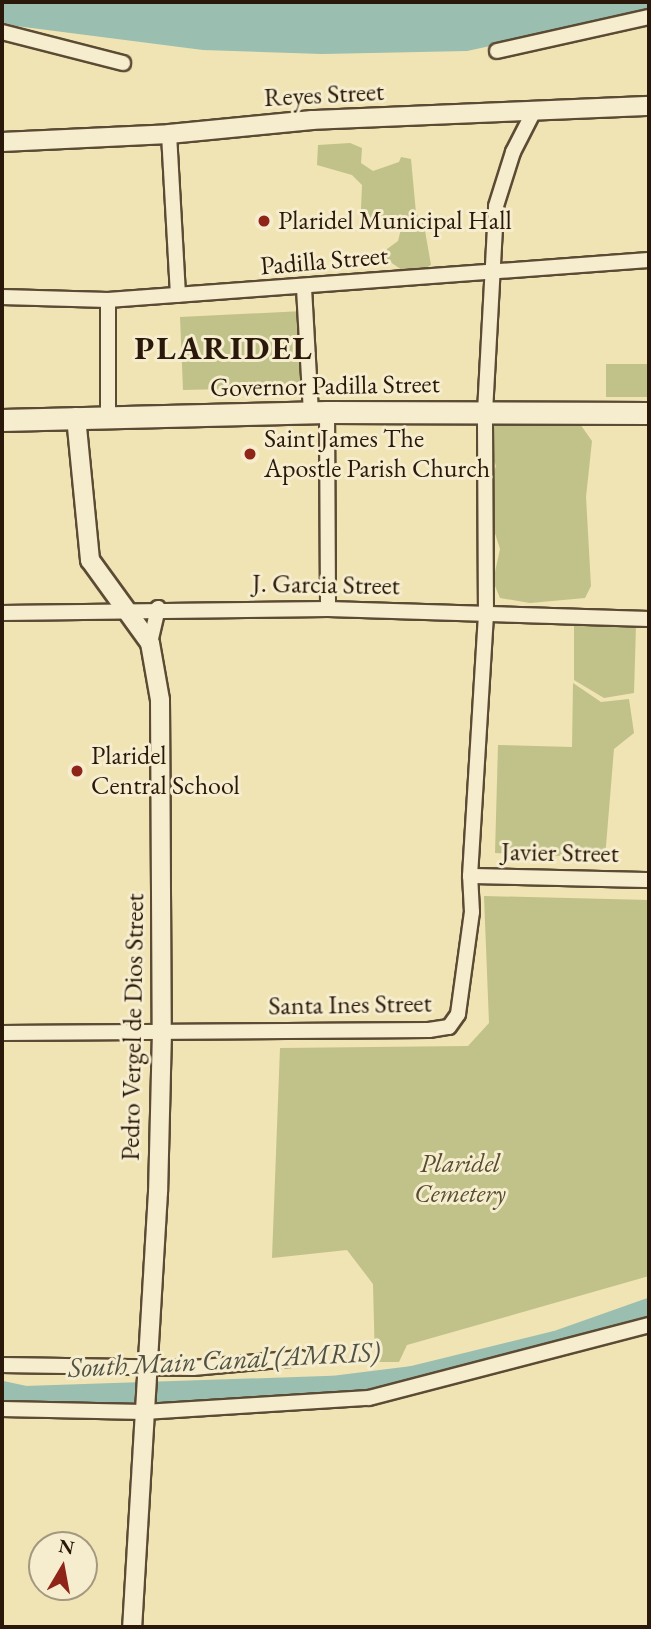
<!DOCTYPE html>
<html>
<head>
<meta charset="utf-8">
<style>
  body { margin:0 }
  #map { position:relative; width:651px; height:1629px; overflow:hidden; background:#f0e3b4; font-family:"EB Garamond",serif }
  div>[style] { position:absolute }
  .green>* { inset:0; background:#c0c289 }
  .water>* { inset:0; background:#9abeaf }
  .river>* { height:24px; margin:-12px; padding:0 12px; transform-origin:12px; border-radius:12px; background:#9abeaf }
  .roads { filter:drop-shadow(2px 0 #5c4b34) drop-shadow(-2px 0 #5c4b34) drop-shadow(0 2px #5c4b34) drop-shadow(0 -2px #5c4b34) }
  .minor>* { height:14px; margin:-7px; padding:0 7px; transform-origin:7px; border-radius:7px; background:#f5edce }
  .tertiary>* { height:18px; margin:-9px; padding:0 9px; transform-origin:9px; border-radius:9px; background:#f5edce }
  .secondary>* { height:21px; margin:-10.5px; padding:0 10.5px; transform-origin:10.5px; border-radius:10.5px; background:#f5edce }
  .dots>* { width:19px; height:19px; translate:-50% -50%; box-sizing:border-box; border:4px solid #f5edce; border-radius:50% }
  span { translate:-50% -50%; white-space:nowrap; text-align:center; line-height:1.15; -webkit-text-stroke:6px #f5edce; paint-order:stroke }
  .street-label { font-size:26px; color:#2a180a }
  .poi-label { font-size:26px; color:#2a180a }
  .left { translate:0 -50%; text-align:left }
  .park-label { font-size:26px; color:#574b30; font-style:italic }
  .water-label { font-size:28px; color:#515244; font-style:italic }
  .district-label { font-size:33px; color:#2a180a; font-weight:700; letter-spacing:2px }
  .frame { position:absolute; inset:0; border:4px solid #2a180a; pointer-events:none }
  .north { position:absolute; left:28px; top:1531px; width:70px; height:70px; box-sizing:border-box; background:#f5edce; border:2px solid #a49880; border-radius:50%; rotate:10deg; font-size:19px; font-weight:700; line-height:28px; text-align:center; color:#2a180a }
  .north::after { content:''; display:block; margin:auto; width:24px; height:32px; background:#8f2418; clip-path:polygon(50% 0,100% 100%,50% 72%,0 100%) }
</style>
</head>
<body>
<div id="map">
  <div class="green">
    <i style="clip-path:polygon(350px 143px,362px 148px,361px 163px,373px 171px,399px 162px,401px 157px,411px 159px,416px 213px,424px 225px,431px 265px,421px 271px,402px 270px,386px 259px,387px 249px,398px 241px,401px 229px,383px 231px,367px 226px,361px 209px,362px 185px,352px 175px,317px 165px,318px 145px)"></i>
    <i style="clip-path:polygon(303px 311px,306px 387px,183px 390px,180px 317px)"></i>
    <i style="clip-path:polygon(606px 364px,649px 364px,649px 397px,606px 397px)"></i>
    <i style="clip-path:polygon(521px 419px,534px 425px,542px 421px,580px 424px,592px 441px,586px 497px,591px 586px,585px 598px,530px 603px,500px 598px,493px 581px,500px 549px,492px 524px,491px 479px,496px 466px,488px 447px,488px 428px)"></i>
    <i style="clip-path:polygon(574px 623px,636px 625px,634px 693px,604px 698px,574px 680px)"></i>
    <i style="clip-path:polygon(573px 683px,601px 702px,629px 699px,634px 733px,614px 749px,605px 858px,495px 853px,498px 745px,572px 747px)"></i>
    <i style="clip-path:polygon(484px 896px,649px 900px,649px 1276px,407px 1345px,399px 1362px,375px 1362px,373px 1284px,347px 1250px,272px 1258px,280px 1048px,468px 1046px,489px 1023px)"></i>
  </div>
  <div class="water">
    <i style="clip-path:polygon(2px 2px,649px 2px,649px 12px,467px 51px,322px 54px,203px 50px,16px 26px,2px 22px)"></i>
  </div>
  <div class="river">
    <i style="left:2px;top:1393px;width:24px;rotate:12deg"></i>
    <i style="left:25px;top:1398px;width:308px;rotate:-1.9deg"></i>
    <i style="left:333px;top:1388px;width:81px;rotate:-7.1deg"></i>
    <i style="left:413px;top:1378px;width:147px;rotate:-13.8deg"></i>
    <i style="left:556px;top:1343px;width:99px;rotate:-19.5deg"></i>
  </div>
  <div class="roads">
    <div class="minor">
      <i style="left:2px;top:32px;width:125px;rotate:14.4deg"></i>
      <i style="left:497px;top:51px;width:156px;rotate:-12.6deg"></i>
      <i style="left:169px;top:134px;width:161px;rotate:86.8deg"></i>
      <i style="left:304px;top:288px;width:125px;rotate:86.8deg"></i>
      <i style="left:2px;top:297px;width:106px;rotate:1.6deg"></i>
      <i style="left:108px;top:300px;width:542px;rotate:-4.23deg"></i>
      <i style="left:108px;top:300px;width:116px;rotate:90deg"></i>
      <i style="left:327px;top:412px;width:197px;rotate:89.7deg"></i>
      <i style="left:2px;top:613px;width:326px;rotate:-0.7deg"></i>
      <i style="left:328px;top:609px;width:321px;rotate:1.8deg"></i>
      <i style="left:150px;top:643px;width:36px;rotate:-77deg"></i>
      <i style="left:470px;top:876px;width:179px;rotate:1.3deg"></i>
      <i style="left:2px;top:1033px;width:427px;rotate:-0.4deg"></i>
      <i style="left:429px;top:1030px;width:20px;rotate:-9deg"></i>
      <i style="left:449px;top:1027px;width:16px;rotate:-55deg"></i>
      <i style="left:458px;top:1014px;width:103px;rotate:-82.2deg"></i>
      <i style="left:472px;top:912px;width:36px;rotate:-93deg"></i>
      <i style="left:470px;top:876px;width:262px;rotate:-86.5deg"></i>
      <i style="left:486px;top:614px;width:202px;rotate:-90.3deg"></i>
      <i style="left:485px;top:412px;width:206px;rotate:-86.9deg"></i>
      <i style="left:496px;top:206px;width:57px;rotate:-72.5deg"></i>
      <i style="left:513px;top:152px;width:44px;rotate:-62.9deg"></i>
      <i style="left:2px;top:1365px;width:191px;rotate:0.9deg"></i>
      <i style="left:193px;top:1368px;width:108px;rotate:-5.3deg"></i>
      <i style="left:2px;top:1409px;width:142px;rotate:1.2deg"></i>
      <i style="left:144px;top:1412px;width:225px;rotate:-3.6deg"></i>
      <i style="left:369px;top:1398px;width:289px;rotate:-14.6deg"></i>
    </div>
    <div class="tertiary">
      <i style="left:2px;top:142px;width:167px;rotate:-2.7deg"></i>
      <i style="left:169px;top:134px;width:144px;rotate:-5.6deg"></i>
      <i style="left:312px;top:120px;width:337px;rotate:-2.4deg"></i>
      <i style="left:76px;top:417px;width:144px;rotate:84.4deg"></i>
      <i style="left:90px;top:560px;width:102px;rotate:54.1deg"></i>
      <i style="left:150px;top:643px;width:58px;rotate:80deg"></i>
      <i style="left:160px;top:700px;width:331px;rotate:89.7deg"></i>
      <i style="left:162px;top:1031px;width:161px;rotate:91.4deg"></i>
      <i style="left:158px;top:1192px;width:436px;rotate:93.4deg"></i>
    </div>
    <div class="secondary">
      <i style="left:2px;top:420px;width:325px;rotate:-1.4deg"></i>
      <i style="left:327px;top:412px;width:322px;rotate:0.2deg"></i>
    </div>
  </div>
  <div class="dots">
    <i style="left:264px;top:221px;background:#8f2418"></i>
    <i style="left:250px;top:454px;background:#8f2418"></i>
    <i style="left:77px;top:771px;background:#8f2418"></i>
  </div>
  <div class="street-label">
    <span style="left:324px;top:95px;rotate:-3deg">Reyes Street</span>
    <span style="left:324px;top:261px;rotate:-5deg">Padilla Street</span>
    <span style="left:325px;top:386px;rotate:-1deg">Governor Padilla Street</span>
    <span style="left:326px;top:585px;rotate:1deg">J. Garcia Street</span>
    <span style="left:560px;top:853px;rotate:1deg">Javier Street</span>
    <span style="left:350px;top:1005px;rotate:-1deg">Santa Ines Street</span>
    <span style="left:133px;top:1027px;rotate:-89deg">Pedro Vergel de Dios Street</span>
  </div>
  <div class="poi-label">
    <span class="left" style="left:278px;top:221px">Plaridel Municipal Hall</span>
    <span class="left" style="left:264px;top:454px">Saint James The<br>Apostle Parish Church</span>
    <span class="left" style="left:91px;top:771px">Plaridel<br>Central School</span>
  </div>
  <div class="park-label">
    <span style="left:460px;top:1179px">Plaridel<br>Cemetery</span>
  </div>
  <div class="water-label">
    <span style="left:224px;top:1359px;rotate:-3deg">South Main Canal (AMRIS)</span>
  </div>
  <div class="district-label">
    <span style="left:224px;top:348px">PLARIDEL</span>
  </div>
  <div class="frame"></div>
  <div class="north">N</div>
</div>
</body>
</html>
